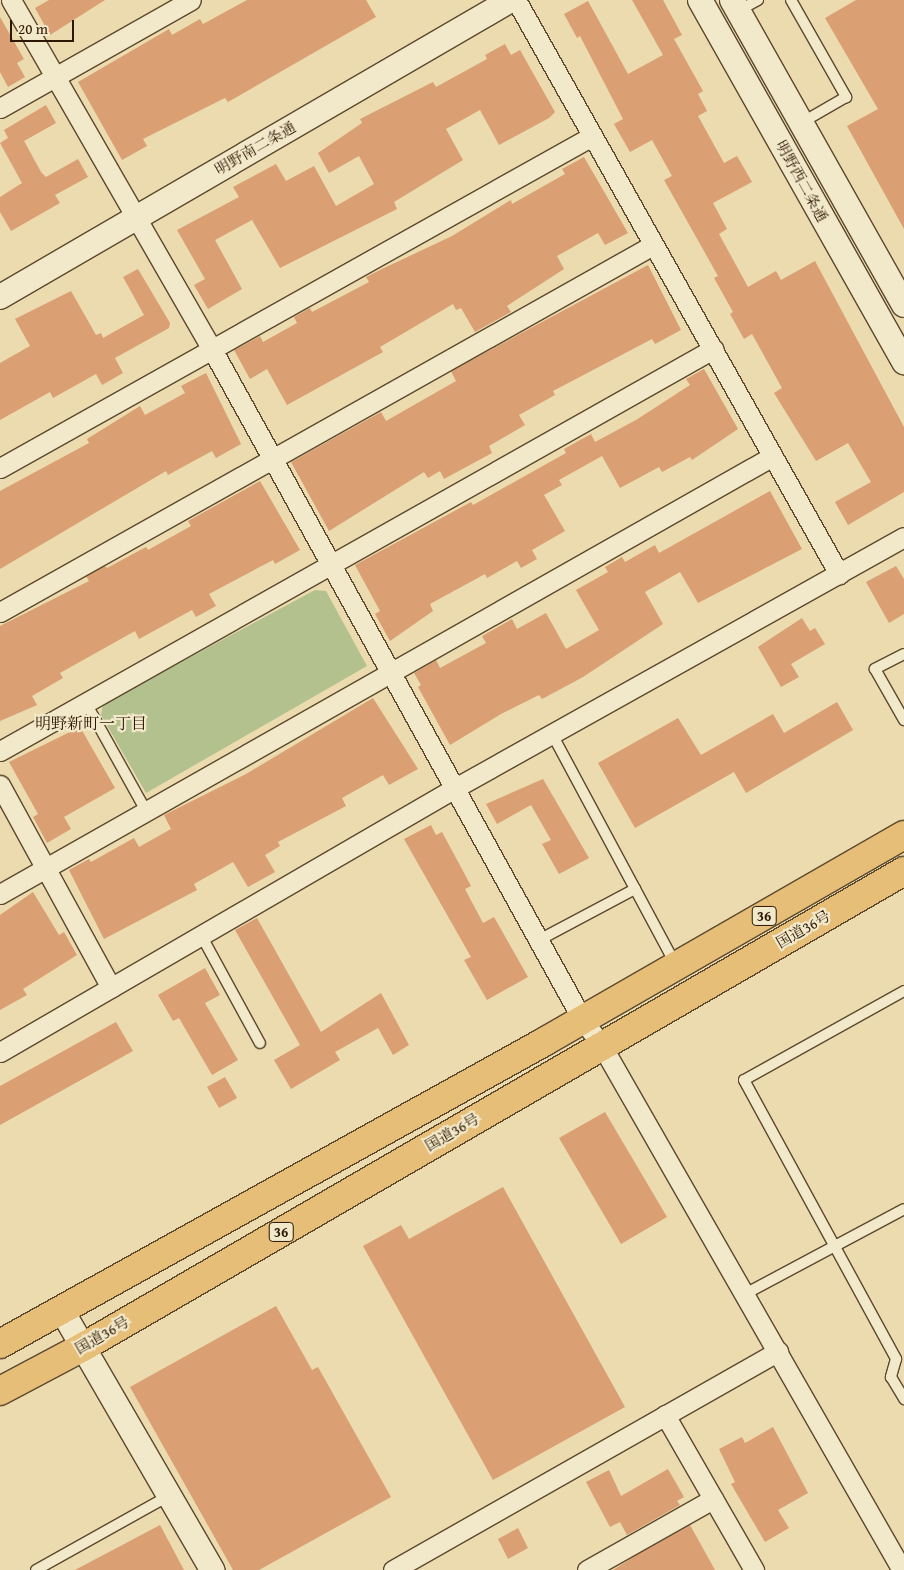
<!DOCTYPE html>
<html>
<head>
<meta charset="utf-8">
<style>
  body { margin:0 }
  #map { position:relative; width:904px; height:1570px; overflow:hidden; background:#ebdbae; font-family:"Gentium Book Plus","Noto Serif JP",serif }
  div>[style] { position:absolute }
  .green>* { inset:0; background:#b3c18e }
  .building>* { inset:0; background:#da9f72 }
  .roads { filter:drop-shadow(1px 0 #5b482d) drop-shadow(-1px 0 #5b482d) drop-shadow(0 1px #5b482d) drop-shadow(0 -1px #5b482d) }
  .service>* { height:10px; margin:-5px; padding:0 5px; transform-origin:5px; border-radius:5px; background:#f2e8ca }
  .minor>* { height:19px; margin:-9.5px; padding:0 9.5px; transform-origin:9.5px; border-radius:9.5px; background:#f2e8ca }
  .tertiary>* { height:24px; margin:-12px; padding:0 12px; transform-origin:12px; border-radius:12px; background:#f2e8ca }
  .trunk>* { height:28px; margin:-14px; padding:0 14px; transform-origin:14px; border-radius:14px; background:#e6be77 }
  span { translate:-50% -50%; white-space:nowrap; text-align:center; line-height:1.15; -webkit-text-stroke:4.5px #f2e8ca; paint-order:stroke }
  .shield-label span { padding:1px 4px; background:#f2e8ca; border:1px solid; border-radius:4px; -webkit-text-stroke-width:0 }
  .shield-label { font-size:14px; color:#2b1702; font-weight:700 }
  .street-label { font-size:15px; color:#2b1702 }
  .neighbourhood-label { font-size:16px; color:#2b1702 }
  .scale { position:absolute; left:10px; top:20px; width:64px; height:22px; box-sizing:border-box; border:2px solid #2b1702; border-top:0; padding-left:6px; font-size:15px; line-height:18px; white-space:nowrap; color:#2b1702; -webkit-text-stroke:4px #f2e8ca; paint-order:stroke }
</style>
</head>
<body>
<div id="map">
  <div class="green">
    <i style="clip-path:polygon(315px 590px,326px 591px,367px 666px,146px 793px,101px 715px,103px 704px)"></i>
  </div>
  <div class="building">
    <i style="clip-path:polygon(49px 0,105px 0,50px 35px,35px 8px)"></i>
    <i style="clip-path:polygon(247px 0,366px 0,376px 17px,228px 102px,225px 98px,143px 139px,147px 146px,122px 160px,78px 82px,169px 29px,172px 35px,200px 19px,203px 24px)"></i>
    <i style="clip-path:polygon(632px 0,663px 0,682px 35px,674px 39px,703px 91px,698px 94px,707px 111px,698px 116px,724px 163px,737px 156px,752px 182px,713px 203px,727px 229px,719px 234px,748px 287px,776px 271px,781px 280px,815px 261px,904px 427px,904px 492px,848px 525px,835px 502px,871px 482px,848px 443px,816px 461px,774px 393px,782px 388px,752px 334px,744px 339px,730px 314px,733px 312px,714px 278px,718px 276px,664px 180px,672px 176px,652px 140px,630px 152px,614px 124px,623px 119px,580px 36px,577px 38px,564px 14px,588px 1px,628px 74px,663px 55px)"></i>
    <i style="clip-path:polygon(856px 0,904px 0,904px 229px,847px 126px,878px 109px,825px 18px)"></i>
    <i style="clip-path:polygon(0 17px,24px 59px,17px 63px,25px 77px,8px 87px,0 72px)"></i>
    <i style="clip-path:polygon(505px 44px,511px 55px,520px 50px,555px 112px,549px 118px,499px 145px,480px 110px,446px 129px,463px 160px,394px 202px,397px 209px,280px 268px,252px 220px,215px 240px,242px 289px,208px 309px,194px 285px,205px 279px,177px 230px,239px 197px,233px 187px,276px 164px,286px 181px,314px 166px,336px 206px,374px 184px,359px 156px,329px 173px,318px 153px,362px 123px,360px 119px,433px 82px,436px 87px,487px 59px,485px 55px)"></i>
    <i style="clip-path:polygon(46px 105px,56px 123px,24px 141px,41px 172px,46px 177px,78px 159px,88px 177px,55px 195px,60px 203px,11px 231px,0 212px,0 197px,22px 183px,0 143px,8px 138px,4px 130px)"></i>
    <i style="clip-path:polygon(584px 157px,628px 233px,605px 245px,598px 233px,557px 256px,564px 269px,507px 306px,511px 312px,475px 332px,461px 308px,456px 310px,453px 304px,380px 347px,383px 352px,287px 405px,267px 369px,250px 379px,234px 350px,260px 336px,263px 342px,297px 323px,294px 317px,310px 308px,312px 312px,369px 282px,366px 277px,382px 269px,452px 236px,511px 200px,512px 204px,565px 174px,562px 169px)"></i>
    <i style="clip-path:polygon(648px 265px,681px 330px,655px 344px,652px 339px,553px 391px,555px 395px,519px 415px,525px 425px,489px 446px,492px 453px,444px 479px,440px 471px,428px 478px,424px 472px,329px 531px,291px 462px,381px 412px,386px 421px,456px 381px,451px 371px)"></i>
    <i style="clip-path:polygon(138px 269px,170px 323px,169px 328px,115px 358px,123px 373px,102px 385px,96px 374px,53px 398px,50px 392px,0 420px,0 363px,30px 346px,15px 319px,71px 291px,96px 335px,101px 333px,103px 338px,144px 315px,123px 277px)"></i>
    <i style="clip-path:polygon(704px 369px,738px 429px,692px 460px,690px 457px,662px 472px,659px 467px,620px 488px,602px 456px,559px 480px,562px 485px,544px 495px,565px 531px,532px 550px,537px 559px,521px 568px,517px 561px,487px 578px,485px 574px,430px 604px,433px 611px,390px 641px,375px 614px,380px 611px,355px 565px,471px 502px,473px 505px,566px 453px,564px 449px,591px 434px,595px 442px,636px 420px,690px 385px,686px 379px)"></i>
    <i style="clip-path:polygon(206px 373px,241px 444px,216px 458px,212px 451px,168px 475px,166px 471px,0 569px,0 491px,89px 443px,87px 439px,140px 406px,145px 415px,185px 393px,181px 386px)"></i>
    <i style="clip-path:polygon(260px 481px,300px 550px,275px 564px,273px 560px,209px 594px,216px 606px,196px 617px,192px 610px,139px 639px,135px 631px,60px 673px,63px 678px,32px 696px,37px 705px,0 721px,0 626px,89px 581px,86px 576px,105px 566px,107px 568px,146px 547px,148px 550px,191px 526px,188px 521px)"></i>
    <i style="clip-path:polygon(770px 491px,802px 549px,698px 603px,680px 572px,645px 592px,663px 624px,583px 677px,542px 699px,539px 695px,501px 714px,450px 745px,418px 687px,421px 685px,414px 673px,436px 660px,440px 668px,486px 643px,482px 636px,512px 619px,517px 629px,546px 613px,566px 649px,599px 630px,576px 590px,608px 572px,605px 567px,622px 557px,625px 562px,655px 545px,659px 553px)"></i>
    <i style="clip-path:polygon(896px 566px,904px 579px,904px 614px,889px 623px,866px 582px)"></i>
    <i style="clip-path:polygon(802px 618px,810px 631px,815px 628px,825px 644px,791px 664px,799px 677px,781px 687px,758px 647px)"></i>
    <i style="clip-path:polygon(373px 698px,418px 769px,389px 785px,383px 775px,342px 798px,346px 806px,278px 842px,280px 846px,265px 855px,275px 872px,248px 887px,233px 862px,194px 884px,197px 890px,104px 939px,69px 870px,89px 859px,91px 862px,134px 838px,139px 847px,171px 829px,164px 815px,246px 774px)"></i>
    <i style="clip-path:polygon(837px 702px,853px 730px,746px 793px,734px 772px,635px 828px,598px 763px,678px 718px,701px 755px,773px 714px,784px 733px)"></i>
    <i style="clip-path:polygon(80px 727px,115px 788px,64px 817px,71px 829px,47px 843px,33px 817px,38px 814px,9px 762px)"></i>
    <i style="clip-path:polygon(543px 779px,589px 858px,559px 874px,542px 844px,551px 840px,531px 805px,497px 824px,486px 804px)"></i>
    <i style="clip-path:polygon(431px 825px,436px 835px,442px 832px,463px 871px,471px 886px,465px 889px,483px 923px,494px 917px,528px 977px,487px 1000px,464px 960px,471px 957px,404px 839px)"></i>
    <i style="clip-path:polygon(33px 892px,59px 935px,64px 932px,77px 955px,23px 989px,27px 995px,0 1010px,0 915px)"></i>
    <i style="clip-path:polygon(257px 918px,321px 1032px,381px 993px,409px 1045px,393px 1055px,378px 1028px,335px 1052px,340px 1060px,291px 1089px,274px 1060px,300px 1045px,235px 930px)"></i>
    <i style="clip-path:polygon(205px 968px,220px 995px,205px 1003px,238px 1060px,212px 1075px,179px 1018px,173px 1021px,158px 995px)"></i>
    <i style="clip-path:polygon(116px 1022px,133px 1051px,0 1125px,0 1086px)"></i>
    <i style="clip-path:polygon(225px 1077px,237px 1098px,219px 1108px,207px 1087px)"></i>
    <i style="clip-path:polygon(605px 1112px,667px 1217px,621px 1244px,559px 1138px)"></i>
    <i style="clip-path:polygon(503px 1187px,625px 1407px,493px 1480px,363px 1246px,401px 1225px,409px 1239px)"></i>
    <i style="clip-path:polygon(276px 1306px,312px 1370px,318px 1367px,391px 1497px,259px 1570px,233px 1570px,130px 1387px)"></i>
    <i style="clip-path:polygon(773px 1427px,808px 1493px,778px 1510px,789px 1528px,765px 1542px,731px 1484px,735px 1482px,719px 1449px,742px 1437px,745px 1443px)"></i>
    <i style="clip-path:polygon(668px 1469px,684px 1497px,677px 1501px,680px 1505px,627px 1535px,620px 1522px,610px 1527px,586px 1482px,609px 1470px,621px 1496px)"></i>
    <i style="clip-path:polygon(160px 1525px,184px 1570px,75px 1570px)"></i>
    <i style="clip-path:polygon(690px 1525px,715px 1570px,613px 1570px,638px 1554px)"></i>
    <i style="clip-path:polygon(518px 1528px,528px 1548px,508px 1559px,498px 1539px)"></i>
  </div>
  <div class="roads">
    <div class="service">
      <i style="left:791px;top:0;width:112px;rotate:60.4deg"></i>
      <i style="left:846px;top:97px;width:52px;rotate:150deg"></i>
      <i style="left:738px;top:11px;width:23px;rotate:-29deg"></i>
      <i style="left:904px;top:654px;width:33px;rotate:153deg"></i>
      <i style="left:875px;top:669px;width:59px;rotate:60.4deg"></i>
      <i style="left:86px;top:703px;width:124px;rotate:60.9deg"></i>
      <i style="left:552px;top:734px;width:262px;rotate:61.8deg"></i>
      <i style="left:201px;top:935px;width:123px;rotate:61.4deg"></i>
      <i style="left:539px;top:940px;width:109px;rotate:-28deg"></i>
      <i style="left:904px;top:991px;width:183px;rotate:150.9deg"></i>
      <i style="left:744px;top:1080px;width:318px;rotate:61.4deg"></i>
      <i style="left:896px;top:1359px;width:19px;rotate:106deg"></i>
      <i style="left:891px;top:1377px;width:26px;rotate:59deg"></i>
      <i style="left:745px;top:1294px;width:180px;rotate:-28.1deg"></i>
      <i style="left:36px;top:1570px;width:154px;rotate:-29.2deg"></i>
    </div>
    <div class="minor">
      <i style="left:11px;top:0;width:405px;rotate:60.1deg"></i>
      <i style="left:213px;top:351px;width:763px;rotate:61.08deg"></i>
      <i style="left:582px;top:1019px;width:34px;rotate:53deg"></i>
      <i style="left:602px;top:1046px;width:604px;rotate:60.21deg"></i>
      <i style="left:516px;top:0;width:659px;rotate:60.63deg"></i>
      <i style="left:0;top:108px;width:219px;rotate:-29.5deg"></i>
      <i style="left:0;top:468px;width:679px;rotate:-29.28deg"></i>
      <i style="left:0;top:612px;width:749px;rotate:-29.34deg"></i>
      <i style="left:0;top:751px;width:819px;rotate:-29.41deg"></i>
      <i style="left:0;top:785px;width:231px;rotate:61.3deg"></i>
      <i style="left:0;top:894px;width:888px;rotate:-29.54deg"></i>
      <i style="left:0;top:1052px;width:526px;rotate:-30.12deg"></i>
      <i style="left:455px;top:788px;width:514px;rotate:-29.21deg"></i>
      <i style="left:665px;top:1415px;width:179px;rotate:60.1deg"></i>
      <i style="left:393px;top:1570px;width:443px;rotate:-29.6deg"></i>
      <i style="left:587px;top:1570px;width:145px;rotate:-29.4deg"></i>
    </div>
    <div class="tertiary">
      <i style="left:700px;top:0;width:416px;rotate:60.6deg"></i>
      <i style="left:732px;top:0;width:350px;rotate:60.6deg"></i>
      <i style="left:0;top:297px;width:591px;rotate:-30.17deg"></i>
      <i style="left:61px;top:1309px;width:302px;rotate:59.9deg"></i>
    </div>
    <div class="trunk">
      <i style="left:0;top:1344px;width:622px;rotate:-29.04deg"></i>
      <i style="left:544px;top:1042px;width:415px;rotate:-29.9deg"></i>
      <i style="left:0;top:1391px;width:94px;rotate:-27.9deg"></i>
      <i style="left:83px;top:1347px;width:949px;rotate:-30.1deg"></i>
    </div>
  </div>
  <div class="shield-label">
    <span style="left:764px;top:916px">36</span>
    <span style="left:281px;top:1232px">36</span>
  </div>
  <div class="street-label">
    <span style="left:255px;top:148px;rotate:-30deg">明野南二条通</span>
    <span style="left:802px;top:181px;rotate:61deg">明野西二条通</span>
    <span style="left:803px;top:929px;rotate:-30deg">国道36号</span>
    <span style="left:452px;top:1132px;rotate:-30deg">国道36号</span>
    <span style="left:102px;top:1335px;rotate:-30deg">国道36号</span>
  </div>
  <div class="neighbourhood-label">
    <span style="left:91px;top:723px">明野新町一丁目</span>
  </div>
  <div class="scale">20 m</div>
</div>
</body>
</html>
